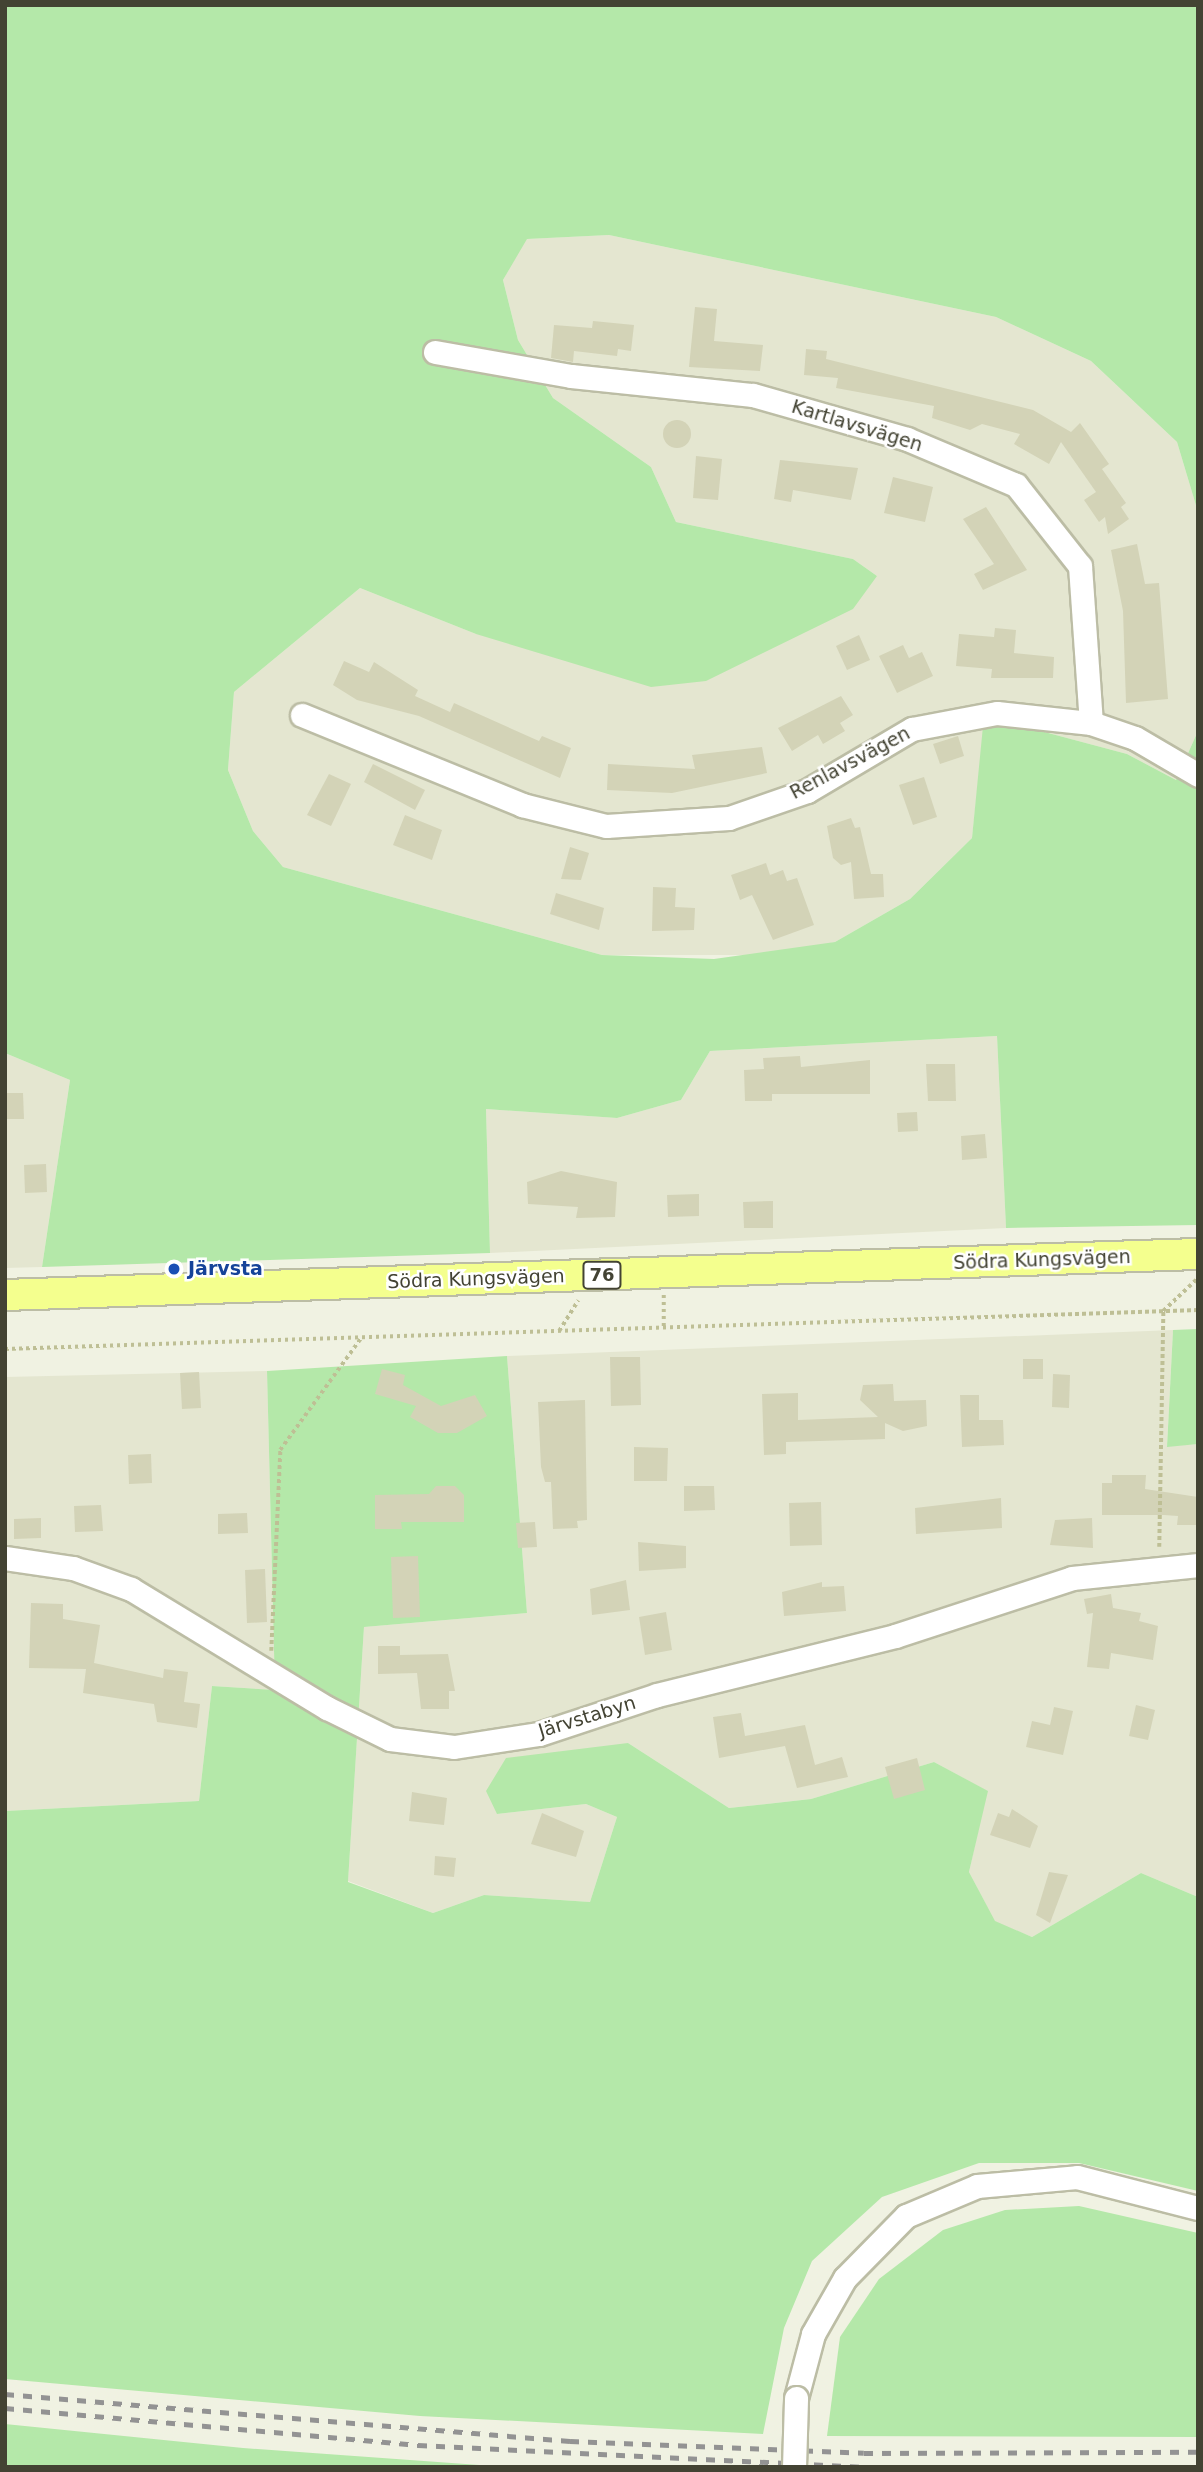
<!DOCTYPE html>
<html>
<head>
<meta charset="utf-8">
<style>
  body { margin:0 }
  #map { position:relative; width:1203px; height:2472px; overflow:hidden; background:#f0f2e2; font-family:"DejaVu Sans",sans-serif }
  div>[style] { position:absolute }
  .residential>* { inset:0; background:#e4e6d0 }
  .green>* { inset:0; background:#b4e8a9 }
  .building>* { inset:0; background:#d3d3b7 }
  .round { border-radius:50% }
  .path>* { height:3.5px; margin-top:-1.75px; transform-origin:0; background:repeating-linear-gradient(90deg,#bebf95 0 3.5px,transparent 0 7px) }
  .roads { filter:drop-shadow(2px 0 #bcbda5) drop-shadow(-2px 0 #bcbda5) drop-shadow(0 2px #bcbda5) drop-shadow(0 -2px #bcbda5) }
  .minor>* { height:23px; margin:-11.5px; padding:0 11.5px; transform-origin:11.5px; border-radius:11.5px; background:#fff }
  .major>* { height:30px; margin:-15px; padding:0 15px; transform-origin:15px; border-radius:15px; background:#f4ff8e }
  .rail>* { height:5px; margin-top:-2.5px; transform-origin:0; background:repeating-linear-gradient(90deg,#939393 0 9px,transparent 0 18px) }
  .bridges { filter:drop-shadow(2px 0 #bcbda5) drop-shadow(-2px 0 #bcbda5) drop-shadow(0 2px #bcbda5) drop-shadow(0 -2px #bcbda5) }
  .minor-bridge>* { height:23px; margin:-11.5px; padding:0 11.5px; transform-origin:11.5px; border-radius:11.5px; background:#fff }
  .dots>* { width:19px; height:19px; translate:-50% -50%; box-sizing:border-box; border:4px solid #fff; border-radius:50% }
  span { translate:-50% -50%; white-space:nowrap; text-align:center; line-height:1.15; -webkit-text-stroke:5px #fff; paint-order:stroke }
  .shield-label span { padding:2px 5px; background:#fff; border:2px solid; border-radius:5px; -webkit-text-stroke-width:0 }
  .shield-label { font-size:18px; color:#434333; font-weight:700 }
  .street-label { font-size:19px; color:#434333 }
  .transit-label { font-size:19px; color:#164399; font-weight:700 }
  .left { translate:0 -50%; text-align:left }
  .frame { position:absolute; inset:0; border:7px solid #434333; pointer-events:none }
</style>
</head>
<body>
<div id="map">
  <div class="residential">
    <i style="clip-path:polygon(609px 235px,996px 317px,1091px 361px,1177px 442px,1198px 512px,1198px 731px,1176px 780px,1127px 754px,1022px 726px,984px 726px,972px 838px,910px 899px,835px 942px,778px 955px,602px 955px,283px 867px,253px 831px,228px 770px,234px 692px,360px 588px,476px 634px,877px 576px,853px 559px,676px 522px,651px 467px,553px 398px,518px 340px,503px 280px,526px 239px)"></i>
    <i style="clip-path:polygon(997px 1036px,1006px 1228px,490px 1253px,486px 1109px,617px 1118px,681px 1100px,710px 1051px)"></i>
    <i style="clip-path:polygon(5px 1053px,70px 1080px,42px 1267px,5px 1268px)"></i>
    <i style="clip-path:polygon(1173px 1330px,1167px 1446px,1198px 1444px,1198px 1897px,1141px 1873px,1032px 1937px,995px 1922px,969px 1872px,987px 1791px,934px 1762px,811px 1799px,729px 1808px,628px 1743px,497px 1814px,586px 1804px,617px 1817px,590px 1902px,484px 1895px,433px 1913px,348px 1881px,364px 1627px,527px 1613px,507px 1356px)"></i>
    <i style="clip-path:polygon(267px 1371px,275px 1690px,212px 1686px,199px 1801px,5px 1811px,5px 1377px)"></i>
  </div>
  <div class="green">
    <i style="clip-path:polygon(5px 5px,1198px 5px,1198px 512px,1177px 442px,1091px 361px,996px 317px,609px 235px,527px 239px,503px 280px,518px 340px,553px 398px,651px 467px,676px 522px,853px 559px,877px 576px,853px 609px,706px 681px,651px 687px,476px 634px,360px 588px,234px 692px,228px 770px,253px 831px,283px 867px,602px 955px,714px 959px,835px 942px,910px 899px,972px 838px,983px 726px,1022px 726px,1127px 754px,1176px 780px,1198px 731px,1198px 1225px,1006px 1228px,997px 1036px,710px 1051px,681px 1100px,617px 1118px,486px 1109px,490px 1253px,42px 1267px,70px 1080px,5px 1053px)"></i>
    <i style="clip-path:polygon(1198px 1329px,1198px 1444px,1167px 1447px,1173px 1330px)"></i>
    <i style="clip-path:polygon(507px 1356px,527px 1613px,364px 1627px,348px 1882px,433px 1913px,484px 1895px,590px 1902px,617px 1817px,586px 1804px,497px 1814px,486px 1791px,506px 1758px,628px 1743px,729px 1808px,811px 1799px,934px 1762px,988px 1791px,969px 1872px,995px 1921px,1032px 1937px,1141px 1873px,1198px 1897px,1198px 2191px,1079px 2163px,979px 2163px,882px 2197px,812px 2261px,784px 2328px,763px 2434px,420px 2416px,5px 2379px,5px 1811px,199px 1801px,212px 1686px,275px 1690px,267px 1371px)"></i>
    <i style="clip-path:polygon(1079px 2206px,1198px 2233px,1198px 2437px,827px 2436px,840px 2337px,879px 2279px,943px 2230px,1005px 2210px)"></i>
    <i style="clip-path:polygon(5px 2424px,243px 2448px,507px 2467px,5px 2467px)"></i>
  </div>
  <div class="building">
    <i style="clip-path:polygon(695px 307px,717px 309px,714px 341px,763px 345px,760px 371px,689px 367px)"></i>
    <i style="clip-path:polygon(593px 321px,634px 325px,631px 351px,618px 349px,617px 356px,574px 351px,573px 362px,551px 358px,554px 325px,592px 328px)"></i>
    <i style="clip-path:polygon(806px 349px,827px 351px,826px 359px,1033px 410px,1071px 432px,1080px 423px,1109px 464px,1102px 469px,1126px 503px,1121px 507px,1129px 519px,1108px 534px,1105px 517px,1099px 522px,1084px 500px,1096px 492px,1061px 442px,1049px 464px,1014px 444px,1020px 434px,982px 424px,970px 430px,932px 418px,934px 406px,836px 388px,838px 378px,804px 375px)"></i>
    <i class="round" style="left:663px;top:420px;width:28px;height:28px"></i>
    <i style="clip-path:polygon(696px 456px,722px 459px,718px 500px,693px 498px)"></i>
    <i style="clip-path:polygon(780px 460px,858px 468px,851px 500px,793px 490px,791px 502px,774px 499px)"></i>
    <i style="clip-path:polygon(893px 477px,933px 487px,925px 522px,884px 513px)"></i>
    <i style="clip-path:polygon(986px 507px,1027px 570px,983px 590px,974px 574px,994px 564px,963px 519px)"></i>
    <i style="clip-path:polygon(1137px 544px,1145px 584px,1159px 583px,1168px 699px,1126px 703px,1123px 611px,1111px 550px)"></i>
    <i style="clip-path:polygon(995px 628px,1016px 630px,1014px 653px,1054px 657px,1053px 678px,991px 678px,992px 669px,956px 666px,959px 634px,994px 637px)"></i>
    <i style="clip-path:polygon(859px 635px,870px 660px,847px 670px,836px 646px)"></i>
    <i style="clip-path:polygon(903px 645px,909px 658px,922px 652px,933px 676px,897px 693px,879px 656px)"></i>
    <i style="clip-path:polygon(344px 661px,369px 672px,374px 662px,418px 690px,415px 696px,450px 712px,454px 703px,539px 741px,542px 736px,571px 748px,560px 778px,419px 716px,357px 700px,333px 685px)"></i>
    <i style="clip-path:polygon(841px 696px,853px 715px,840px 723px,845px 731px,823px 744px,818px 735px,792px 751px,778px 728px)"></i>
    <i style="clip-path:polygon(958px 736px,964px 756px,940px 764px,933px 744px)"></i>
    <i style="clip-path:polygon(762px 747px,767px 773px,672px 793px,607px 790px,608px 764px,695px 769px,692px 755px)"></i>
    <i style="clip-path:polygon(373px 764px,425px 790px,415px 810px,364px 782px)"></i>
    <i style="clip-path:polygon(329px 774px,351px 784px,331px 826px,307px 815px)"></i>
    <i style="clip-path:polygon(924px 777px,937px 817px,913px 825px,899px 785px)"></i>
    <i style="clip-path:polygon(405px 815px,442px 830px,432px 860px,393px 845px)"></i>
    <i style="clip-path:polygon(851px 818px,855px 828px,860px 827px,871px 874px,883px 874px,884px 897px,854px 899px,851px 862px,841px 865px,833px 858px,827px 826px)"></i>
    <i style="clip-path:polygon(570px 847px,589px 853px,581px 880px,561px 879px)"></i>
    <i style="clip-path:polygon(766px 863px,770px 875px,783px 870px,787px 881px,797px 878px,814px 925px,773px 940px,752px 895px,740px 900px,731px 875px)"></i>
    <i style="clip-path:polygon(653px 887px,676px 888px,675px 907px,695px 908px,694px 930px,652px 931px)"></i>
    <i style="clip-path:polygon(556px 893px,604px 908px,599px 930px,550px 914px)"></i>
    <i style="clip-path:polygon(800px 1056px,801px 1067px,870px 1060px,870px 1094px,772px 1094px,772px 1101px,745px 1101px,744px 1070px,764px 1069px,763px 1058px)"></i>
    <i style="clip-path:polygon(926px 1064px,955px 1064px,956px 1101px,928px 1101px)"></i>
    <i style="clip-path:polygon(5px 1093px,23px 1093px,24px 1119px,5px 1119px)"></i>
    <i style="clip-path:polygon(917px 1112px,918px 1131px,898px 1132px,897px 1113px)"></i>
    <i style="clip-path:polygon(985px 1134px,987px 1158px,962px 1160px,961px 1136px)"></i>
    <i style="clip-path:polygon(46px 1164px,47px 1192px,25px 1193px,24px 1165px)"></i>
    <i style="clip-path:polygon(561px 1171px,617px 1182px,615px 1217px,576px 1218px,578px 1207px,528px 1204px,527px 1182px)"></i>
    <i style="clip-path:polygon(699px 1194px,699px 1216px,668px 1217px,667px 1195px)"></i>
    <i style="clip-path:polygon(773px 1201px,773px 1228px,744px 1228px,743px 1202px)"></i>
    <i style="clip-path:polygon(610px 1357px,640px 1357px,641px 1405px,611px 1406px)"></i>
    <i style="clip-path:polygon(1023px 1359px,1043px 1359px,1043px 1379px,1023px 1379px)"></i>
    <i style="clip-path:polygon(382px 1369px,405px 1375px,403px 1385px,441px 1406px,475px 1395px,487px 1416px,457px 1433px,438px 1433px,410px 1417px,416px 1406px,375px 1394px)"></i>
    <i style="clip-path:polygon(199px 1372px,201px 1408px,182px 1409px,180px 1373px)"></i>
    <i style="clip-path:polygon(1053px 1374px,1070px 1375px,1069px 1408px,1052px 1407px)"></i>
    <i style="clip-path:polygon(893px 1384px,894px 1401px,926px 1400px,927px 1426px,903px 1431px,885px 1423px,885px 1439px,786px 1442px,786px 1454px,764px 1455px,762px 1394px,798px 1393px,798px 1420px,878px 1417px,860px 1400px,863px 1385px)"></i>
    <i style="clip-path:polygon(960px 1395px,979px 1395px,979px 1420px,1003px 1420px,1004px 1445px,962px 1447px)"></i>
    <i style="clip-path:polygon(585px 1400px,587px 1520px,577px 1521px,578px 1528px,553px 1529px,551px 1482px,545px 1482px,541px 1467px,538px 1402px)"></i>
    <i style="clip-path:polygon(634px 1447px,668px 1448px,667px 1481px,634px 1481px)"></i>
    <i style="clip-path:polygon(151px 1454px,152px 1483px,129px 1484px,128px 1455px)"></i>
    <i style="clip-path:polygon(1112px 1475px,1146px 1475px,1145px 1489px,1198px 1497px,1198px 1525px,1177px 1525px,1178px 1516px,1164px 1515px,1102px 1515px,1102px 1483px,1112px 1483px)"></i>
    <i style="clip-path:polygon(436px 1486px,455px 1486px,464px 1495px,464px 1522px,401px 1522px,402px 1529px,375px 1529px,375px 1495px,429px 1494px)"></i>
    <i style="clip-path:polygon(684px 1486px,714px 1486px,715px 1510px,684px 1511px)"></i>
    <i style="clip-path:polygon(1001px 1498px,1002px 1528px,916px 1534px,915px 1508px)"></i>
    <i style="clip-path:polygon(821px 1502px,822px 1545px,790px 1546px,789px 1503px)"></i>
    <i style="clip-path:polygon(101px 1505px,103px 1531px,75px 1532px,74px 1506px)"></i>
    <i style="clip-path:polygon(247px 1513px,248px 1533px,218px 1534px,218px 1514px)"></i>
    <i style="clip-path:polygon(41px 1518px,41px 1538px,14px 1539px,14px 1519px)"></i>
    <i style="clip-path:polygon(1092px 1518px,1093px 1548px,1050px 1545px,1055px 1520px)"></i>
    <i style="clip-path:polygon(535px 1522px,537px 1547px,518px 1548px,516px 1523px)"></i>
    <i style="clip-path:polygon(638px 1542px,686px 1546px,686px 1568px,639px 1571px)"></i>
    <i style="clip-path:polygon(418px 1556px,420px 1617px,393px 1618px,391px 1557px)"></i>
    <i style="clip-path:polygon(265px 1569px,267px 1622px,247px 1623px,245px 1570px)"></i>
    <i style="clip-path:polygon(626px 1580px,630px 1610px,592px 1615px,590px 1589px)"></i>
    <i style="clip-path:polygon(822px 1582px,822px 1587px,844px 1586px,846px 1611px,784px 1616px,782px 1592px)"></i>
    <i style="clip-path:polygon(1111px 1594px,1113px 1608px,1141px 1613px,1139px 1621px,1158px 1626px,1153px 1660px,1111px 1653px,1109px 1669px,1087px 1667px,1093px 1613px,1087px 1614px,1084px 1599px)"></i>
    <i style="clip-path:polygon(31px 1603px,63px 1604px,63px 1619px,100px 1625px,94px 1663px,163px 1678px,164px 1669px,188px 1672px,184px 1702px,200px 1704px,197px 1728px,157px 1722px,154px 1704px,83px 1693px,86px 1669px,29px 1668px)"></i>
    <i style="clip-path:polygon(666px 1612px,672px 1650px,645px 1655px,639px 1617px)"></i>
    <i style="clip-path:polygon(378px 1646px,400px 1646px,400px 1655px,448px 1654px,455px 1691px,449px 1691px,449px 1709px,421px 1709px,417px 1673px,378px 1674px)"></i>
    <i style="clip-path:polygon(1136px 1705px,1155px 1710px,1148px 1740px,1129px 1736px)"></i>
    <i style="clip-path:polygon(1054px 1707px,1073px 1711px,1063px 1755px,1026px 1747px,1032px 1721px,1050px 1725px)"></i>
    <i style="clip-path:polygon(741px 1713px,745px 1736px,805px 1725px,815px 1765px,842px 1757px,848px 1777px,797px 1788px,785px 1746px,719px 1758px,713px 1717px)"></i>
    <i style="clip-path:polygon(917px 1758px,925px 1790px,894px 1799px,885px 1767px)"></i>
    <i style="clip-path:polygon(412px 1792px,447px 1798px,444px 1825px,409px 1821px)"></i>
    <i style="clip-path:polygon(1012px 1809px,1038px 1826px,1030px 1848px,990px 1835px,998px 1813px,1009px 1817px)"></i>
    <i style="clip-path:polygon(542px 1813px,584px 1831px,576px 1857px,531px 1844px)"></i>
    <i style="clip-path:polygon(435px 1856px,456px 1858px,454px 1877px,434px 1875px)"></i>
    <i style="clip-path:polygon(1049px 1872px,1068px 1875px,1050px 1923px,1036px 1915px)"></i>
  </div>
  <div class="path">
    <i style="left:664px;top:1295px;width:33px;rotate:90deg"></i>
    <i style="left:559px;top:1331px;width:36px;rotate:-58deg"></i>
    <i style="left:5px;top:1349px;width:1194px;rotate:-1.87deg"></i>
    <i style="left:1159px;top:1547px;width:236px;rotate:-89deg"></i>
    <i style="left:1163px;top:1311px;width:47px;rotate:-43.3deg"></i>
    <i style="left:271px;top:1651px;width:201px;rotate:-87.4deg"></i>
    <i style="left:280px;top:1450px;width:138px;rotate:-54.1deg"></i>
  </div>
  <div class="roads">
    <div class="minor">
      <i style="left:435px;top:352px;width:138px;rotate:10deg"></i>
      <i style="left:571px;top:376px;width:183px;rotate:6deg"></i>
      <i style="left:753px;top:395px;width:160px;rotate:15.9deg"></i>
      <i style="left:907px;top:439px;width:118px;rotate:22.9deg"></i>
      <i style="left:1016px;top:485px;width:103px;rotate:51.7deg"></i>
      <i style="left:1080px;top:566px;width:157px;rotate:86deg"></i>
      <i style="left:302px;top:715px;width:238px;rotate:22.2deg"></i>
      <i style="left:522px;top:805px;width:87px;rotate:14deg"></i>
      <i style="left:606px;top:826px;width:123px;rotate:-3.7deg"></i>
      <i style="left:729px;top:818px;width:83px;rotate:-19.1deg"></i>
      <i style="left:807px;top:791px;width:122px;rotate:-30.6deg"></i>
      <i style="left:912px;top:729px;width:86px;rotate:-10.7deg"></i>
      <i style="left:997px;top:713px;width:95px;rotate:6.1deg"></i>
      <i style="left:1091px;top:723px;width:46px;rotate:18.8deg"></i>
      <i style="left:1135px;top:738px;width:73px;rotate:30.4deg"></i>
      <i style="left:5px;top:1558px;width:69px;rotate:8.4deg"></i>
      <i style="left:73px;top:1568px;width:62px;rotate:19.9deg"></i>
      <i style="left:131px;top:1589px;width:229px;rotate:31.3deg"></i>
      <i style="left:327px;top:1708px;width:70px;rotate:26.2deg"></i>
      <i style="left:390px;top:1739px;width:64px;rotate:7.1deg"></i>
      <i style="left:454px;top:1747px;width:86px;rotate:-8.7deg"></i>
      <i style="left:539px;top:1734px;width:124px;rotate:-18.3deg"></i>
      <i style="left:657px;top:1695px;width:245px;rotate:-13.9deg"></i>
      <i style="left:895px;top:1636px;width:186px;rotate:-18.1deg"></i>
      <i style="left:1072px;top:1578px;width:127px;rotate:-5.9deg"></i>
      <i style="left:796px;top:2398px;width:66px;rotate:-75.1deg"></i>
      <i style="left:813px;top:2334px;width:64px;rotate:-60.3deg"></i>
      <i style="left:845px;top:2278px;width:87px;rotate:-45.5deg"></i>
      <i style="left:906px;top:2216px;width:77px;rotate:-22.9deg"></i>
      <i style="left:977px;top:2186px;width:100px;rotate:-5.1deg"></i>
      <i style="left:1077px;top:2177px;width:125px;rotate:14.4deg"></i>
    </div>
    <div class="major">
      <i style="left:5px;top:1295px;width:1194px;rotate:-1.97deg"></i>
    </div>
  </div>
  <div class="rail">
    <i style="left:5px;top:2394px;width:567px;rotate:4.76deg"></i>
    <i style="left:570px;top:2441px;width:294px;rotate:2.3deg"></i>
    <i style="left:864px;top:2453px;width:334px;rotate:-0.2deg"></i>
    <i style="left:5px;top:2408px;width:415px;rotate:5.1deg"></i>
    <i style="left:418px;top:2445px;width:443px;rotate:2.8deg"></i>
    <i style="left:1194px;top:2467px;width:4px"></i>
  </div>
  <div class="bridges">
    <div class="minor-bridge">
      <i style="left:794px;top:2467px;width:69px;rotate:-88.3deg"></i>
    </div>
  </div>
  <div class="dots">
    <i style="left:174px;top:1269px;background:#1a4fb4"></i>
  </div>
  <div class="shield-label">
    <span style="left:602px;top:1275px">76</span>
  </div>
  <div class="street-label">
    <span style="left:857px;top:426px;rotate:17deg">Kartlavsvägen</span>
    <span style="left:850px;top:763px;rotate:-28deg">Renlavsvägen</span>
    <span style="left:1042px;top:1260px;rotate:-2deg">Södra Kungsvägen</span>
    <span style="left:476px;top:1279px;rotate:-2deg">Södra Kungsvägen</span>
    <span style="left:587px;top:1717px;rotate:-17deg">Järvstabyn</span>
  </div>
  <div class="transit-label">
    <span class="left" style="left:188px;top:1269px">Järvsta</span>
  </div>
  <div class="frame"></div>
</div>
</body>
</html>
